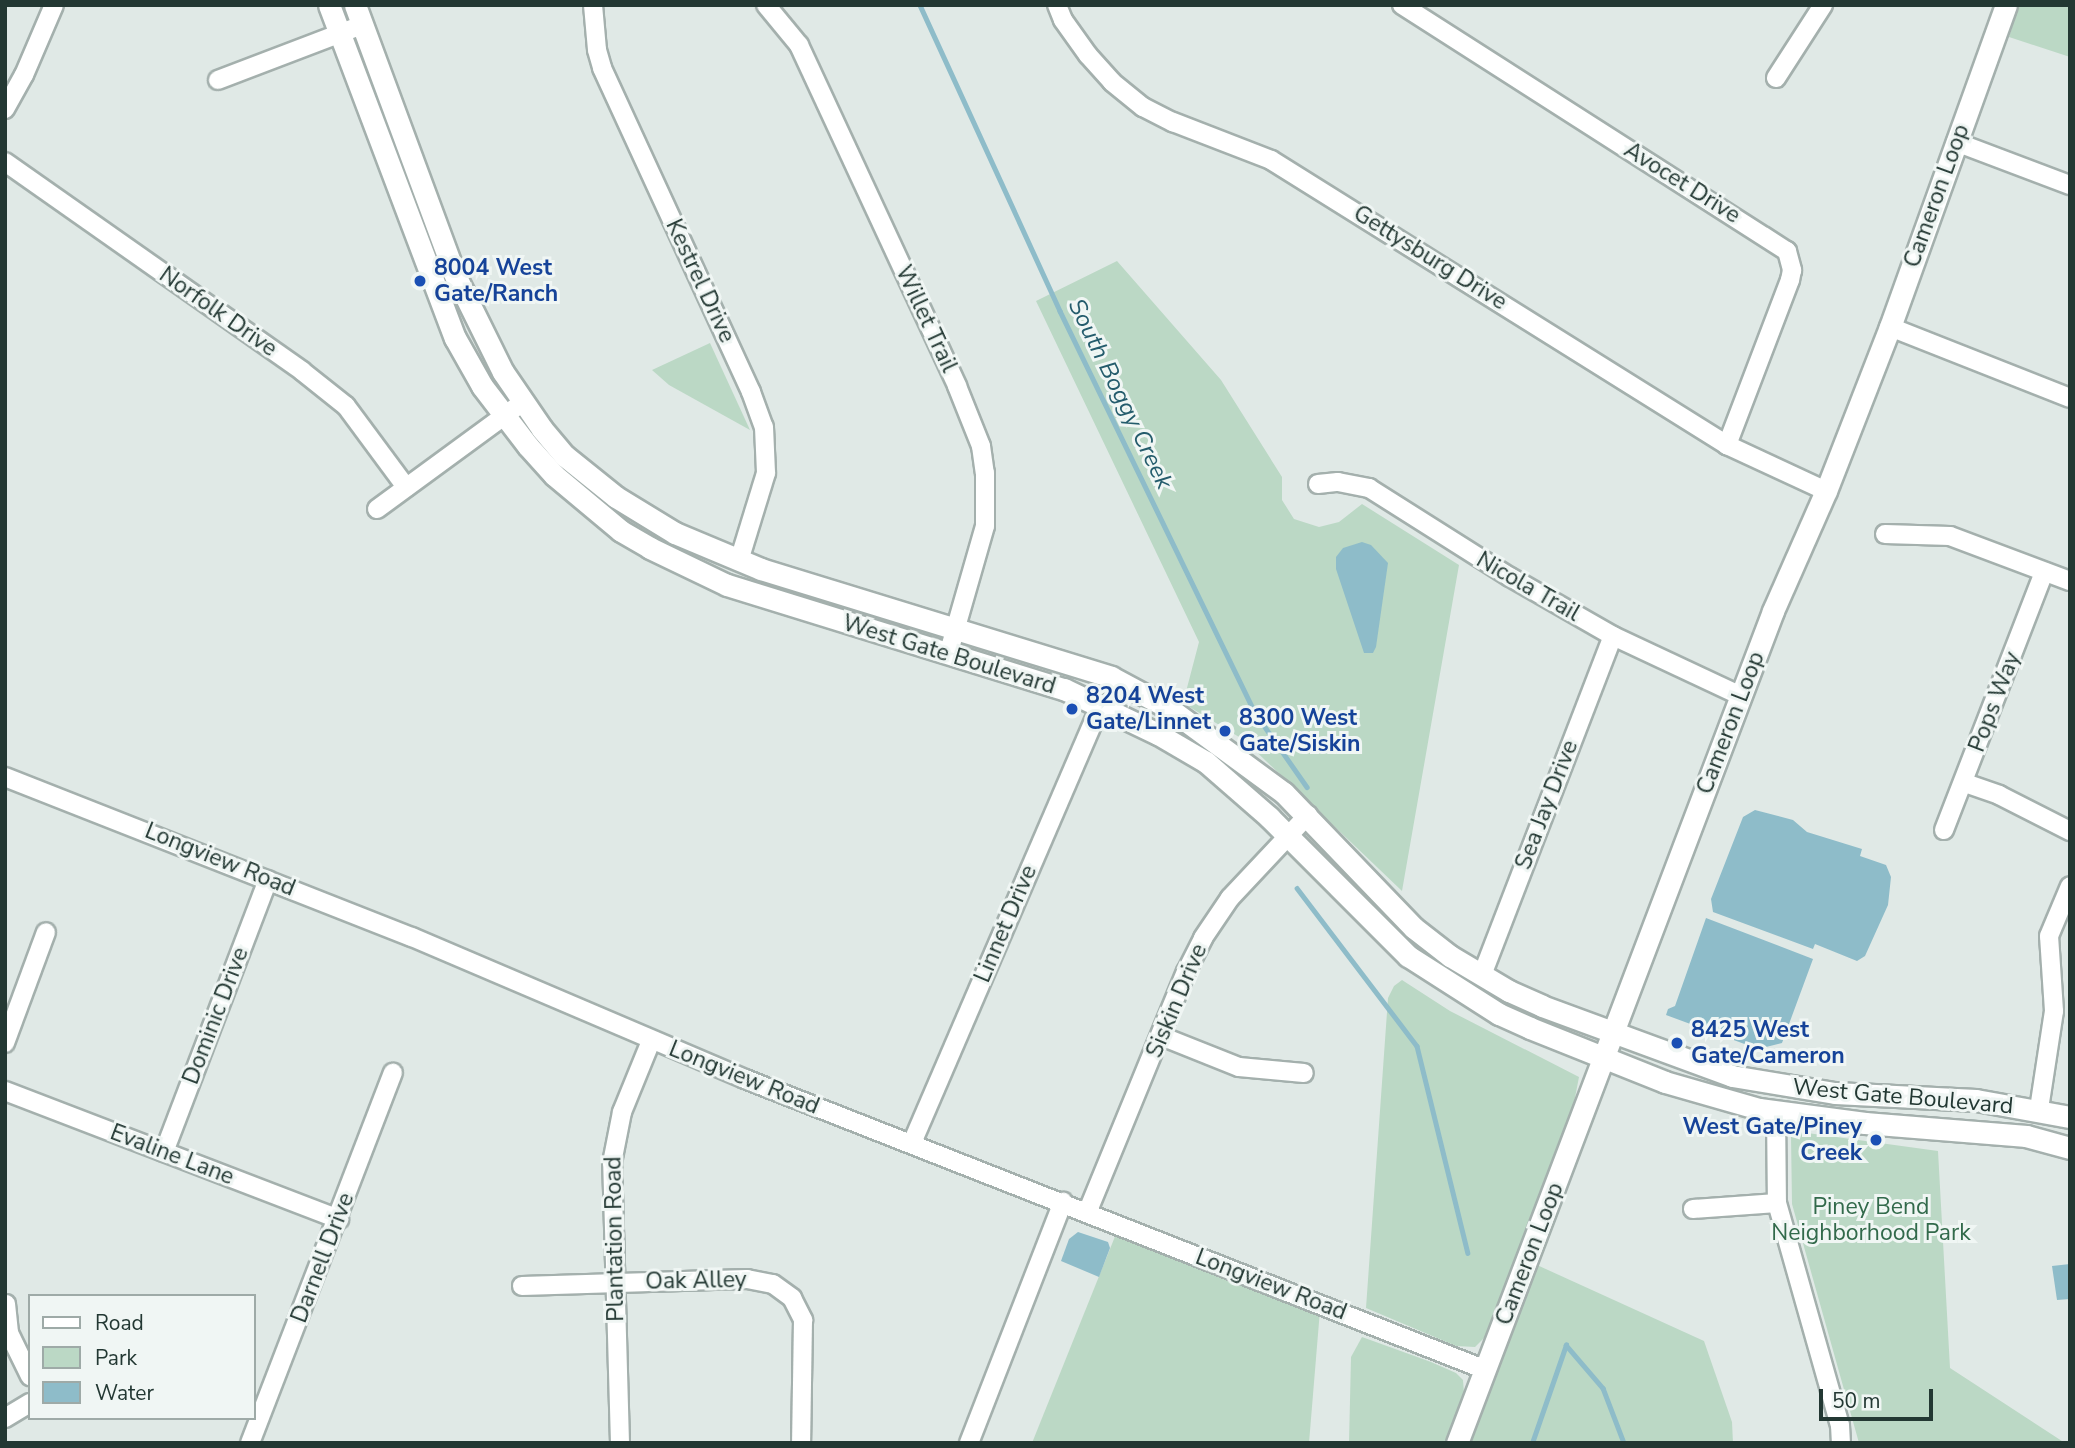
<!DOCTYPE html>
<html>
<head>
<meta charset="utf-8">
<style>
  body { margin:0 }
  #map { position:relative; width:2075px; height:1448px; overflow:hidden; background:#e0e9e6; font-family:"Nunito Sans",sans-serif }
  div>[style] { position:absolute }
  .green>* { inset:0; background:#bbd8c5 }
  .water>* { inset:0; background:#8ebcc9 }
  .stream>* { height:4.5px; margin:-2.25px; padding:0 2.25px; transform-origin:2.25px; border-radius:2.25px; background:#8ebcc9 }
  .roads { filter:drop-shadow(2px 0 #a4b0ad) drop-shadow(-2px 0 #a4b0ad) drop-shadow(0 2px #a4b0ad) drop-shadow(0 -2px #a4b0ad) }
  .minor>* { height:18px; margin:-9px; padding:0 9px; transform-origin:9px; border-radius:9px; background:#fff }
  .tertiary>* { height:21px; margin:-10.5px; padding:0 10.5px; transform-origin:10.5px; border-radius:10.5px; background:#fff }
  .secondary>* { height:21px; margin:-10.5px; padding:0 10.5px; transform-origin:10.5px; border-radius:10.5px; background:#fff }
  .dots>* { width:19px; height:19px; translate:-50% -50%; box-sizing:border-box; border:4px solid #f0f6f4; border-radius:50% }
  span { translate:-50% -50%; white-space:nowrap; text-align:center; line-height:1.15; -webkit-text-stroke:6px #f0f6f4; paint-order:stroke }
  .street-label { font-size:23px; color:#233833 }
  .transit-label { font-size:23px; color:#164399; font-weight:700 }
  .left { translate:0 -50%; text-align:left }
  .right { translate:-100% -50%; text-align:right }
  .park-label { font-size:23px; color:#326a4b }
  .water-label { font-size:24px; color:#245c6c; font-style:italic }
  .frame { position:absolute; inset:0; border:7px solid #233833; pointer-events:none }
  .legend { position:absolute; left:28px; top:1294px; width:228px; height:126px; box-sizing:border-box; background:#f0f6f4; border:2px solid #9eaaa7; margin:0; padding:9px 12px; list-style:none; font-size:21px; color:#233833 }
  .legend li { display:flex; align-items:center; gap:14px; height:35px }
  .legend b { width:35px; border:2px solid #9eaaa7 }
  .scale { position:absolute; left:1819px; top:1389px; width:114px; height:32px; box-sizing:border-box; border:4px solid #233833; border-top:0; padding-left:9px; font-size:21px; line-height:24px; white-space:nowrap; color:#233833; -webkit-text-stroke:5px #f0f6f4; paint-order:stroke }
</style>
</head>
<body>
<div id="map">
  <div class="green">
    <i style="clip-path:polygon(2019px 5px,2070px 5px,2070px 57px,2009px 37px)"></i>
    <i style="clip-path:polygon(1117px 261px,1221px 380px,1282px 477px,1282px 500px,1294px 519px,1319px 527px,1339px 522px,1362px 504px,1459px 565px,1402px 891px,1244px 740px,1183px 703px,1199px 642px,1036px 301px)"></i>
    <i style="clip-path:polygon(710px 343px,750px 430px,669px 385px,652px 370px)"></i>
    <i style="clip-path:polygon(1402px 980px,1450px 1011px,1579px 1077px,1572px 1113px,1487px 1335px,1475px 1347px,1456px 1346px,1366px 1308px,1388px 998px,1394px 986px)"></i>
    <i style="clip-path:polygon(1800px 1132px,1938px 1151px,1950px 1368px,2065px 1443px,1859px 1443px,1792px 1204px,1791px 1136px)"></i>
    <i style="clip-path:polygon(1116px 1234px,1320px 1310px,1309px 1443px,1032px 1443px)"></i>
    <i style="clip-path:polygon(1537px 1265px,1704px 1341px,1732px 1422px,1733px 1443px,1467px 1443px)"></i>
    <i style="clip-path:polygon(1362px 1337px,1431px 1362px,1456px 1373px,1463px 1380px,1464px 1393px,1447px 1443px,1349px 1443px,1351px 1357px)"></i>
  </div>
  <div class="water">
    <i style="clip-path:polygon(1362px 542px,1371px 545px,1388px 563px,1376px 647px,1373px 653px,1364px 653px,1336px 569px,1336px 557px,1343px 548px)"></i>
    <i style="clip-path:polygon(1755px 810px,1793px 820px,1807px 832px,1862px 849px,1860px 856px,1886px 865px,1891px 877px,1888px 905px,1865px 956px,1857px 961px,1815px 944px,1813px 949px,1713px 912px,1711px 899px,1743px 817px)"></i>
    <i style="clip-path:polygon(1706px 918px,1813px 959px,1782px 1043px,1758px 1049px,1666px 1015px,1668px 1009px,1675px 1006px)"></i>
    <i style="clip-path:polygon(1078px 1232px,1108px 1242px,1110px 1248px,1099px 1277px,1061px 1261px,1069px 1239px)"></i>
    <i style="clip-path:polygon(2070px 1264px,2070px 1299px,2057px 1300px,2052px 1266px)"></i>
  </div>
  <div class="stream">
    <i style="left:920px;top:5px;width:337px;rotate:65.4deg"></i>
    <i style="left:1060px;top:311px;width:448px;rotate:64.1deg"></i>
    <i style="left:1256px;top:714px;width:89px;rotate:55.1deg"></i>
    <i style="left:1297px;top:888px;width:198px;rotate:52.8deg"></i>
    <i style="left:1417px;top:1046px;width:213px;rotate:76.2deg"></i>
    <i style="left:1532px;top:1443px;width:104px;rotate:-70.9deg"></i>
    <i style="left:1566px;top:1345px;width:57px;rotate:49.3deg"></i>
    <i style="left:1603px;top:1388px;width:59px;rotate:69.1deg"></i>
  </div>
  <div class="roads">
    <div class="minor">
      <i style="left:593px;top:5px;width:45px;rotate:84.9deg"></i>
      <i style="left:597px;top:50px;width:19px;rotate:74deg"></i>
      <i style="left:602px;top:68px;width:357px;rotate:65.3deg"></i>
      <i style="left:751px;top:392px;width:37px;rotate:70deg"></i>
      <i style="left:764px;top:427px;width:46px;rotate:87.5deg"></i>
      <i style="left:766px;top:473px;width:92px;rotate:107.1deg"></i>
      <i style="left:766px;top:5px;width:52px;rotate:50.5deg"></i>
      <i style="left:799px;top:45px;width:376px;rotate:65.1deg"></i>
      <i style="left:957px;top:386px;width:65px;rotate:68.2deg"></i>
      <i style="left:981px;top:446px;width:27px;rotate:82deg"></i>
      <i style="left:985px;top:473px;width:53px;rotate:90deg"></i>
      <i style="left:985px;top:526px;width:134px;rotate:106deg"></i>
      <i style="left:1057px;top:5px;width:16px;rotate:68deg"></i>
      <i style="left:1063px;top:20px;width:43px;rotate:54.5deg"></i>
      <i style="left:1088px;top:55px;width:36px;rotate:48deg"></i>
      <i style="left:1112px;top:82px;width:40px;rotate:39deg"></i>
      <i style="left:1143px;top:107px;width:34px;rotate:27deg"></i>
      <i style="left:1173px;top:122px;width:105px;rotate:21.2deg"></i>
      <i style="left:1271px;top:160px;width:538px;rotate:32.01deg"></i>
      <i style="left:1727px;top:445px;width:109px;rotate:24.9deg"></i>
      <i style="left:1402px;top:5px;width:457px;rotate:32.6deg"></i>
      <i style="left:1787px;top:251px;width:20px;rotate:75deg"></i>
      <i style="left:1792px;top:270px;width:10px;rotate:101deg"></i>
      <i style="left:1790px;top:280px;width:177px;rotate:110.9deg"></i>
      <i style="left:1776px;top:78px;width:87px;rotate:-57.2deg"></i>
      <i style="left:218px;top:80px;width:154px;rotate:-20.9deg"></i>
      <i style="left:5px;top:109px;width:39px;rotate:-61deg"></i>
      <i style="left:24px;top:75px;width:76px;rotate:-66.8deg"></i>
      <i style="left:1956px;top:142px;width:122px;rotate:20.7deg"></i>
      <i style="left:5px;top:162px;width:363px;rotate:35.1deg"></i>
      <i style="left:302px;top:371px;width:56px;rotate:38.5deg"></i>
      <i style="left:346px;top:406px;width:101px;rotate:53.5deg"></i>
      <i style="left:1890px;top:327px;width:193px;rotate:21.5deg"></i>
      <i style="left:1318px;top:484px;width:20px;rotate:-6deg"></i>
      <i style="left:1338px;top:482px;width:32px;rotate:11deg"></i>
      <i style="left:1369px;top:488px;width:167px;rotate:32.3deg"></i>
      <i style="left:1510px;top:577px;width:119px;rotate:29.8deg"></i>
      <i style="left:1613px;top:636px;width:141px;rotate:25.1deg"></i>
      <i style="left:377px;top:509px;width:181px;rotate:-36.2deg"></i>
      <i style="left:1885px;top:534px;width:65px;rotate:1.8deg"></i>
      <i style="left:1950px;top:536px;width:128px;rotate:20.6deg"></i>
      <i style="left:5px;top:777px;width:437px;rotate:21.5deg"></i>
      <i style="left:412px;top:937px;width:362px;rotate:23.1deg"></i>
      <i style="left:745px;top:1079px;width:796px;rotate:21.44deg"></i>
      <i style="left:1965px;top:783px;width:36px;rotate:19deg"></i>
      <i style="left:1999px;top:795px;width:80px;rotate:26.9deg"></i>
      <i style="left:1944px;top:830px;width:277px;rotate:-68.8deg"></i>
      <i style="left:1482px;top:975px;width:363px;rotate:-68.9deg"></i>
      <i style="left:1161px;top:1036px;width:84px;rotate:21.7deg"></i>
      <i style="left:1239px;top:1067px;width:65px;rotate:5.3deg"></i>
      <i style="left:5px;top:1043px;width:118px;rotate:-69.7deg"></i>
      <i style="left:5px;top:1091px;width:358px;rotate:21deg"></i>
      <i style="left:2039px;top:1109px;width:99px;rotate:-81.3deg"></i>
      <i style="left:2054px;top:1011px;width:75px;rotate:-93.8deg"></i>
      <i style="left:2049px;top:936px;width:54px;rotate:-67.2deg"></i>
      <i style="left:1776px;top:1112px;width:91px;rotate:89.4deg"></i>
      <i style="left:1777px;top:1203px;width:231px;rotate:74.2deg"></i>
      <i style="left:1840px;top:1425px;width:18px;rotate:87deg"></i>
      <i style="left:912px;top:1143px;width:478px;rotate:-66.7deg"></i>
      <i style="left:164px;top:1152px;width:291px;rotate:-69.1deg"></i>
      <i style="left:1693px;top:1209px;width:84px;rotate:-4.1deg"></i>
      <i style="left:1087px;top:1213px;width:261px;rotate:-67.7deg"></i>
      <i style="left:1186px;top:972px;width:38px;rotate:-63deg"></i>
      <i style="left:1203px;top:938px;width:48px;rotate:-56deg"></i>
      <i style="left:1230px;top:898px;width:114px;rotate:-46.8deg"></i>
      <i style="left:522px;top:1286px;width:225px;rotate:-1.8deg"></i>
      <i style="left:747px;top:1279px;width:26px;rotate:11deg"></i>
      <i style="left:773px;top:1284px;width:24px;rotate:36deg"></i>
      <i style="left:792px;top:1298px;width:25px;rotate:63deg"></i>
      <i style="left:803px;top:1320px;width:123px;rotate:90.9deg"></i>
      <i style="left:6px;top:1304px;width:29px;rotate:84deg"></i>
      <i style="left:9px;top:1333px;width:48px;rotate:64deg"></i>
      <i style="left:5px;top:1418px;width:29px;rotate:-31deg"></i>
      <i style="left:250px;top:1443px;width:397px;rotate:-68.9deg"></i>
      <i style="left:620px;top:1443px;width:280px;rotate:-91.6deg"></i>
      <i style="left:612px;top:1163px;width:52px;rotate:-78.9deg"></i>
      <i style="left:622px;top:1112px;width:77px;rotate:-67.8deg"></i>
      <i style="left:969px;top:1443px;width:259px;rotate:-68.7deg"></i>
    </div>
    <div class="tertiary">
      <i style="left:1457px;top:1443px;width:890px;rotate:-69.2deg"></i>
      <i style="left:1773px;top:611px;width:131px;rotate:-66.2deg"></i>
      <i style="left:1826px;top:491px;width:176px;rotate:-68.7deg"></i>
      <i style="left:1890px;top:327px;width:342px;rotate:-70.2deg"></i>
    </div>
    <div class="secondary">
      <i style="left:329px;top:5px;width:356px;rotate:69.3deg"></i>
      <i style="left:455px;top:338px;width:55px;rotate:60.6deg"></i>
      <i style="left:482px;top:386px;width:76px;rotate:52.5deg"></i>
      <i style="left:528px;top:446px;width:39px;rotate:48deg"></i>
      <i style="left:554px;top:475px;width:87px;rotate:39.9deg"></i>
      <i style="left:621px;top:531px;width:34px;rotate:30deg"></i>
      <i style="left:650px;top:548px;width:85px;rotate:25.7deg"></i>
      <i style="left:727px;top:585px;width:353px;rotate:17.2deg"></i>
      <i style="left:1064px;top:689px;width:104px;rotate:25.6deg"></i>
      <i style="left:1158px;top:734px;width:56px;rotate:30.3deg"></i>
      <i style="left:1206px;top:762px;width:84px;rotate:41.1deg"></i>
      <i style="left:1269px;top:817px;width:197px;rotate:45deg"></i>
      <i style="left:1408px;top:956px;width:108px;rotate:32.5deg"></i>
      <i style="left:1499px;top:1014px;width:34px;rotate:24deg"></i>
      <i style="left:1530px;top:1028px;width:145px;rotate:21.8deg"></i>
      <i style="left:1665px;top:1082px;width:98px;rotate:16deg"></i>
      <i style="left:1759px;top:1109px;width:107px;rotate:7.5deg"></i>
      <i style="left:1865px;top:1123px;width:162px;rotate:4.6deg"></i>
      <i style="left:2026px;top:1136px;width:46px;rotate:15.3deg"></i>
      <i style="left:355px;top:5px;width:288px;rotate:69.7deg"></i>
      <i style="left:455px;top:275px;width:108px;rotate:63.7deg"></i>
      <i style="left:503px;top:372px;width:69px;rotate:55.6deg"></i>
      <i style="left:542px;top:429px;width:35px;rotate:50deg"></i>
      <i style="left:565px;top:456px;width:65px;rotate:38.8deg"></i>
      <i style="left:616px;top:497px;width:69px;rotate:31.4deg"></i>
      <i style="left:675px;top:533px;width:93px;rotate:22.7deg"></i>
      <i style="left:761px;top:569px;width:366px;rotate:17.1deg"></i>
      <i style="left:1111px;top:677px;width:64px;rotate:28.2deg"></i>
      <i style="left:1167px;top:707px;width:145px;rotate:36.3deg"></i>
      <i style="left:1284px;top:793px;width:187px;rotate:46.1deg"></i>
      <i style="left:1414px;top:928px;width:46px;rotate:37.9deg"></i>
      <i style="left:1450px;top:956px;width:69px;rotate:30.7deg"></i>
      <i style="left:1509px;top:991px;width:36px;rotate:24deg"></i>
      <i style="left:1542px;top:1006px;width:202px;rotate:20.2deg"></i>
      <i style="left:1732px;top:1076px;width:104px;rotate:9.4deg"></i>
      <i style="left:1835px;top:1093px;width:141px;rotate:2.8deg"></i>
      <i style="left:1976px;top:1100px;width:96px;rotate:10.3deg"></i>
    </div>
  </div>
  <div class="dots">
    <i style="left:420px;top:281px;background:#1a4fb4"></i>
    <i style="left:1072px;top:709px;background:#1a4fb4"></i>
    <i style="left:1225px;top:731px;background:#1a4fb4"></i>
    <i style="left:1677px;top:1043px;background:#1a4fb4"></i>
    <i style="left:1876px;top:1140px;background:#1a4fb4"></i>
  </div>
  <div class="street-label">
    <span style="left:1682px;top:183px;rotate:32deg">Avocet Drive</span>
    <span style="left:1937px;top:196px;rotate:-70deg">Cameron Loop</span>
    <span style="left:1430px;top:258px;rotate:32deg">Gettysburg Drive</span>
    <span style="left:700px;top:281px;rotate:65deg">Kestrel Drive</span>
    <span style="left:218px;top:312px;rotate:35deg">Norfolk Drive</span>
    <span style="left:926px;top:319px;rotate:65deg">Willet Trail</span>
    <span style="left:1528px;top:587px;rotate:30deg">Nicola Trail</span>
    <span style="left:949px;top:655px;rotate:17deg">West Gate Boulevard</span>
    <span style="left:1995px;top:702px;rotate:-69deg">Pops Way</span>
    <span style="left:1731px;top:723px;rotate:-69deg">Cameron Loop</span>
    <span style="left:1547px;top:805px;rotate:-69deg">Sea Jay Drive</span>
    <span style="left:220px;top:860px;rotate:22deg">Longview Road</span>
    <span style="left:1006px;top:924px;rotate:-67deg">Linnet Drive</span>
    <span style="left:1177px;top:1001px;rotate:-67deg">Siskin Drive</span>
    <span style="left:216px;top:1016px;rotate:-69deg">Dominic Drive</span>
    <span style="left:744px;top:1078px;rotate:22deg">Longview Road</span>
    <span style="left:1903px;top:1097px;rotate:5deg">West Gate Boulevard</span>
    <span style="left:172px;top:1155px;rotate:21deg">Evaline Lane</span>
    <span style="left:615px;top:1239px;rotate:-91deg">Plantation Road</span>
    <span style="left:1530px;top:1254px;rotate:-69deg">Cameron Loop</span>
    <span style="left:323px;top:1258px;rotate:-69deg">Darnell Drive</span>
    <span style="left:696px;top:1281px;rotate:-1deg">Oak Alley</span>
    <span style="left:1271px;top:1285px;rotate:21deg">Longview Road</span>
  </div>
  <div class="transit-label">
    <span class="left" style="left:434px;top:281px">8004 West<br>Gate/Ranch</span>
    <span class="left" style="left:1086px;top:709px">8204 West<br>Gate/Linnet</span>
    <span class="left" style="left:1239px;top:731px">8300 West<br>Gate/Siskin</span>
    <span class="left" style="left:1691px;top:1043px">8425 West<br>Gate/Cameron</span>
    <span class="right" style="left:1862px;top:1140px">West Gate/Piney<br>Creek</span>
  </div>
  <div class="park-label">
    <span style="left:1871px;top:1220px">Piney Bend<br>Neighborhood Park</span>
  </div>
  <div class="water-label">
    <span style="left:1120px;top:394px;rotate:64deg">South Boggy Creek</span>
  </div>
  <div class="frame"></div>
  <ul class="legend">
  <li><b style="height:9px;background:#fff"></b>Road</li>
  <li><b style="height:19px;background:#bbd8c5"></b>Park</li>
  <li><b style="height:19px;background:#8ebcc9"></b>Water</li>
  </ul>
  <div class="scale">50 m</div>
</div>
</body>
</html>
